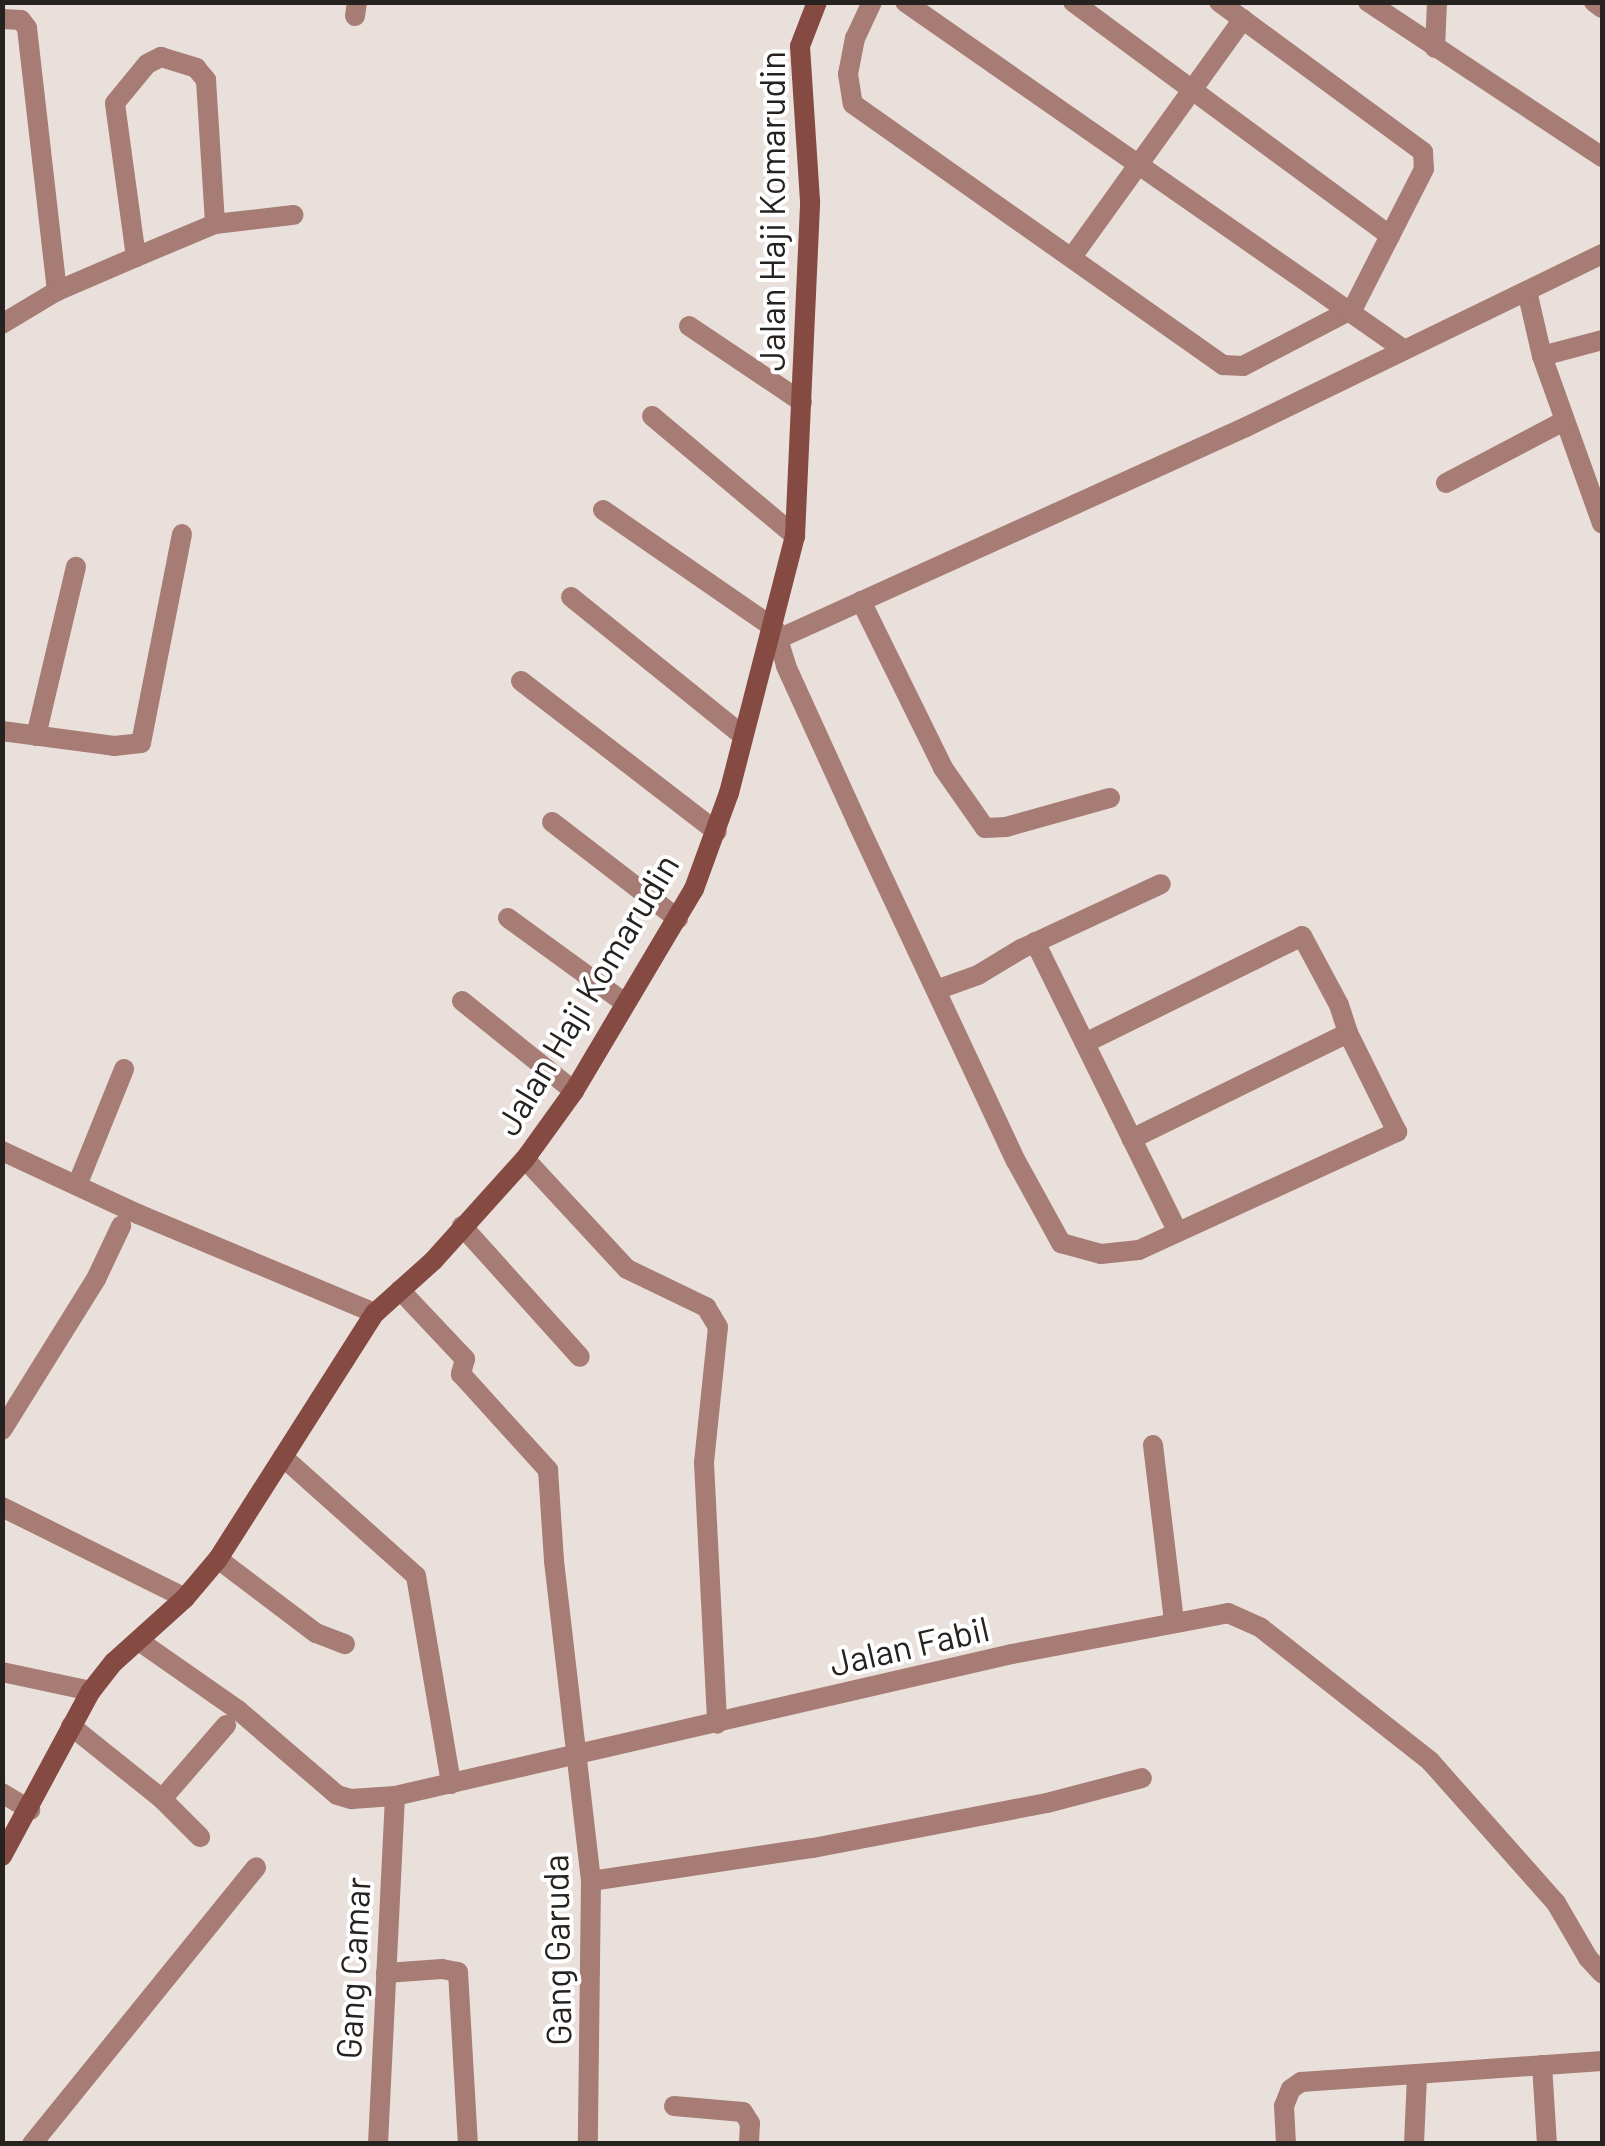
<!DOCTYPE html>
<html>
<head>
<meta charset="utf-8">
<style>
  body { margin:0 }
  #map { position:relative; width:1605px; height:2146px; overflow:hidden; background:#eae0db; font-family:Barlow,sans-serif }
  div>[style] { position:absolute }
  .street>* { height:20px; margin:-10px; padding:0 10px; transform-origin:10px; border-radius:10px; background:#a67c75 }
  .secondary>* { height:20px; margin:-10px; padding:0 10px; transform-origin:10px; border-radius:10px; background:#854a42 }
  span { translate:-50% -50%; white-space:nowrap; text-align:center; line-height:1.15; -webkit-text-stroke:8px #fff; paint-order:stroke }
  .street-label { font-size:35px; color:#252220 }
  .frame { position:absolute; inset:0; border:5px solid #252220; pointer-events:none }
</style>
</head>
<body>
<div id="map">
  <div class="street">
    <i style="left:872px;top:2px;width:40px;rotate:115deg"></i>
    <i style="left:855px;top:38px;width:37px;rotate:101deg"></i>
    <i style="left:848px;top:74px;width:30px;rotate:81deg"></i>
    <i style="left:853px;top:104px;width:453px;rotate:35.2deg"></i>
    <i style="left:1223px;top:365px;width:20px;rotate:3deg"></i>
    <i style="left:1243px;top:366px;width:119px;rotate:-27.4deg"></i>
    <i style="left:905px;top:2px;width:607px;rotate:34.87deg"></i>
    <i style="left:1073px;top:2px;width:394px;rotate:36.4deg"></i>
    <i style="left:1219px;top:2px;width:253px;rotate:36.3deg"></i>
    <i style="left:1423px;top:152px;width:17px;rotate:87deg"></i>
    <i style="left:1424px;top:169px;width:161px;rotate:117deg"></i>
    <i style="left:1368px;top:2px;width:281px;rotate:33.5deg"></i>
    <i style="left:1594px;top:2px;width:10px;rotate:37deg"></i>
    <i style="left:355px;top:16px;width:14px;rotate:-82deg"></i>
    <i style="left:2px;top:19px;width:19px;rotate:3deg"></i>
    <i style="left:21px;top:20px;width:10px;rotate:53deg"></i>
    <i style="left:27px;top:28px;width:265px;rotate:83.5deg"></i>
    <i style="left:1435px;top:48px;width:46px;rotate:-87.5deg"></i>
    <i style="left:136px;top:257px;width:86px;rotate:-22.7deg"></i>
    <i style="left:215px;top:224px;width:79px;rotate:-6.6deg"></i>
    <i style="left:1072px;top:257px;width:293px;rotate:-54.3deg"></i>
    <i style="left:1527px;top:291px;width:67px;rotate:77deg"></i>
    <i style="left:1542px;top:356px;width:178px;rotate:70.3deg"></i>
    <i style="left:2px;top:324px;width:64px;rotate:-31deg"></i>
    <i style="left:57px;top:291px;width:86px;rotate:-23.3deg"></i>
    <i style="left:136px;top:257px;width:155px;rotate:-97.8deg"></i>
    <i style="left:115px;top:103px;width:50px;rotate:-50.6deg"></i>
    <i style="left:147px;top:64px;width:16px;rotate:-27deg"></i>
    <i style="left:161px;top:57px;width:37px;rotate:17deg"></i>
    <i style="left:196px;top:68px;width:16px;rotate:50deg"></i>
    <i style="left:206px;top:80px;width:144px;rotate:86.4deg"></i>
    <i style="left:689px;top:326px;width:136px;rotate:33.9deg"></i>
    <i style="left:1542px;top:356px;width:62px;rotate:-14.9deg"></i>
    <i style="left:652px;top:416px;width:187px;rotate:40deg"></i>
    <i style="left:1446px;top:483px;width:133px;rotate:-27.7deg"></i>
    <i style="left:603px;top:510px;width:208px;rotate:34.6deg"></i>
    <i style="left:774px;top:628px;width:12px;rotate:70deg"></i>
    <i style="left:778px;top:639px;width:514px;rotate:-24.37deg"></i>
    <i style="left:1246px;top:427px;width:396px;rotate:-25.9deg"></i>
    <i style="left:571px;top:597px;width:218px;rotate:38.9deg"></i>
    <i style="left:861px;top:601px;width:186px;rotate:63.8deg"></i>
    <i style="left:943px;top:768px;width:73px;rotate:55deg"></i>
    <i style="left:985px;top:828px;width:21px;rotate:-3deg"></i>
    <i style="left:1006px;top:827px;width:108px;rotate:-15.6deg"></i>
    <i style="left:778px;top:639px;width:28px;rotate:73deg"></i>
    <i style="left:786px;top:666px;width:171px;rotate:65.5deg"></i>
    <i style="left:857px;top:822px;width:374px;rotate:64.9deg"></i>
    <i style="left:1016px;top:1161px;width:94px;rotate:61.2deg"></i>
    <i style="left:1061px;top:1243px;width:41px;rotate:15.4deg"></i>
    <i style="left:1101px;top:1254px;width:38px;rotate:-6deg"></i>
    <i style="left:1139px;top:1250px;width:284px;rotate:-24.6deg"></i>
    <i style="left:1397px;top:1132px;width:110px;rotate:-116.3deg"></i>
    <i style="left:521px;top:681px;width:247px;rotate:37.6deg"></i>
    <i style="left:2px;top:731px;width:113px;rotate:7.6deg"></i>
    <i style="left:114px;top:746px;width:27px;rotate:-6deg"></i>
    <i style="left:141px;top:743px;width:213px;rotate:-78.9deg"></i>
    <i style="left:36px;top:736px;width:174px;rotate:-76.7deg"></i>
    <i style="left:552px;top:822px;width:159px;rotate:37.6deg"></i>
    <i style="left:508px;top:918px;width:145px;rotate:36deg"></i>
    <i style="left:1035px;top:942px;width:323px;rotate:63.8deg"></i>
    <i style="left:939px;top:989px;width:41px;rotate:-19.7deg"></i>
    <i style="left:978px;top:975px;width:50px;rotate:-31.2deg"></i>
    <i style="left:1021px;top:949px;width:154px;rotate:-24.9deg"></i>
    <i style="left:462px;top:1001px;width:144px;rotate:38.8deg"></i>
    <i style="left:1085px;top:1043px;width:242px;rotate:-26.2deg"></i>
    <i style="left:1302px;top:936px;width:78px;rotate:61.8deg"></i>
    <i style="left:1339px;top:1005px;width:29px;rotate:72deg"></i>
    <i style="left:1348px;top:1033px;width:241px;rotate:153.9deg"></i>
    <i style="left:2px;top:1151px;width:150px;rotate:24.9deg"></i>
    <i style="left:138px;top:1214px;width:257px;rotate:22.7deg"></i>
    <i style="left:525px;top:1159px;width:150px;rotate:47.2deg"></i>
    <i style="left:627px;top:1269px;width:88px;rotate:25.7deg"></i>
    <i style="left:706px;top:1307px;width:23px;rotate:59deg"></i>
    <i style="left:718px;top:1327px;width:137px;rotate:95.9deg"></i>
    <i style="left:704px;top:1463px;width:261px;rotate:87.1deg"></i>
    <i style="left:78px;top:1183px;width:123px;rotate:-68deg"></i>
    <i style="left:462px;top:1226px;width:176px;rotate:48deg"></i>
    <i style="left:400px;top:1290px;width:95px;rotate:46.7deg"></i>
    <i style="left:465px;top:1359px;width:16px;rotate:105deg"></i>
    <i style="left:461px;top:1374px;width:130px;rotate:47.8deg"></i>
    <i style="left:548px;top:1470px;width:91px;rotate:86.2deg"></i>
    <i style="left:554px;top:1561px;width:322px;rotate:83.4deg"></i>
    <i style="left:591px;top:1881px;width:263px;rotate:90.7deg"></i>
    <i style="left:2px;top:1430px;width:178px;rotate:-58.1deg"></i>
    <i style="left:96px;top:1279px;width:59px;rotate:-64.7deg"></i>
    <i style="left:1153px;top:1445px;width:177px;rotate:83.2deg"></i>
    <i style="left:283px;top:1457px;width:178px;rotate:41.8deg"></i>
    <i style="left:416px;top:1576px;width:211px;rotate:80.4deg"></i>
    <i style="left:2px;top:1507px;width:204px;rotate:26.4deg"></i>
    <i style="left:218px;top:1559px;width:123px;rotate:37.1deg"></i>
    <i style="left:316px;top:1633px;width:31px;rotate:21deg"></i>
    <i style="left:139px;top:1641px;width:121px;rotate:34.9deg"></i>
    <i style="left:238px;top:1710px;width:130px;rotate:40.6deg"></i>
    <i style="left:337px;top:1795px;width:15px;rotate:16deg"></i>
    <i style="left:351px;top:1799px;width:44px;rotate:-3.9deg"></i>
    <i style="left:395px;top:1796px;width:633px;rotate:-12.96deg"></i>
    <i style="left:1012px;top:1654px;width:220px;rotate:-10.7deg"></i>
    <i style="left:1228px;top:1613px;width:36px;rotate:24deg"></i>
    <i style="left:1261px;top:1628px;width:215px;rotate:38.2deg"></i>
    <i style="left:1430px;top:1761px;width:190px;rotate:48.4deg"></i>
    <i style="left:1556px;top:1903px;width:64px;rotate:59.8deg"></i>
    <i style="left:1588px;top:1958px;width:21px;rotate:47deg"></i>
    <i style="left:2px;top:1672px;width:91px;rotate:12.1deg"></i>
    <i style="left:71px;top:1726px;width:117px;rotate:38.7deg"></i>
    <i style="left:162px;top:1799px;width:54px;rotate:45deg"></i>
    <i style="left:2px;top:1793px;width:33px;rotate:31deg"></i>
    <i style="left:162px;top:1799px;width:98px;rotate:-49.1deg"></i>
    <i style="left:591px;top:1881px;width:224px;rotate:-8.5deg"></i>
    <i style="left:813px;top:1848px;width:238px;rotate:-10.9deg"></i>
    <i style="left:1047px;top:1803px;width:98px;rotate:-14.7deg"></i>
    <i style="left:386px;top:1973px;width:56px;rotate:-4.1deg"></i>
    <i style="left:442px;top:1969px;width:16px;rotate:11deg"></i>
    <i style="left:458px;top:1972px;width:172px;rotate:86.7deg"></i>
    <i style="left:1542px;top:2065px;width:79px;rotate:86.4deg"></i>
    <i style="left:674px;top:2106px;width:69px;rotate:5deg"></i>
    <i style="left:743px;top:2112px;width:13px;rotate:58deg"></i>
    <i style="left:750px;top:2123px;width:21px;rotate:93deg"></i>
    <i style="left:32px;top:2144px;width:356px;rotate:-51deg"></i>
    <i style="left:378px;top:2144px;width:348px;rotate:-87.2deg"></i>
    <i style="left:1286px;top:2144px;width:38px;rotate:-93deg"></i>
    <i style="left:1284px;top:2106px;width:18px;rotate:-68deg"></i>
    <i style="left:1291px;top:2089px;width:12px;rotate:-35deg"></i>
    <i style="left:1301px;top:2082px;width:302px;rotate:-4deg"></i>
    <i style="left:1414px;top:2144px;width:70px;rotate:-87.5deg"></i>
  </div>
  <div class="secondary">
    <i style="left:2px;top:1856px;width:187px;rotate:-61.7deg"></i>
    <i style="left:91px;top:1691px;width:37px;rotate:-52deg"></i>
    <i style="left:114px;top:1662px;width:96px;rotate:-42deg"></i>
    <i style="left:185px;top:1598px;width:51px;rotate:-49.8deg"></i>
    <i style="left:218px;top:1559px;width:292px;rotate:-57.5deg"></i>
    <i style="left:375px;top:1313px;width:78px;rotate:-41.9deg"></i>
    <i style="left:433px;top:1261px;width:137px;rotate:-48deg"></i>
    <i style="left:525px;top:1159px;width:84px;rotate:-54.2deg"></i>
    <i style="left:574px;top:1091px;width:235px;rotate:-59.3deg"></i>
    <i style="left:694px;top:889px;width:102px;rotate:-70deg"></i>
    <i style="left:729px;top:793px;width:265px;rotate:-75.6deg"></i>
    <i style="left:795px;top:536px;width:335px;rotate:-87.4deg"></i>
    <i style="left:810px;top:201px;width:155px;rotate:-93.7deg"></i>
    <i style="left:800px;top:46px;width:47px;rotate:-68.9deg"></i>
  </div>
  <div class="street-label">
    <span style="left:771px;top:211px;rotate:-90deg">Jalan Haji Komarudin</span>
    <span style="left:586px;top:994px;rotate:-59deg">Jalan Haji Komarudin</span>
    <span style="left:909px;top:1645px;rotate:-13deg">Jalan Fabil</span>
    <span style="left:556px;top:1950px;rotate:-91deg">Gang Garuda</span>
    <span style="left:352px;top:1968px;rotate:-87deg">Gang Camar</span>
  </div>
  <div class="frame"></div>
</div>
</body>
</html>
